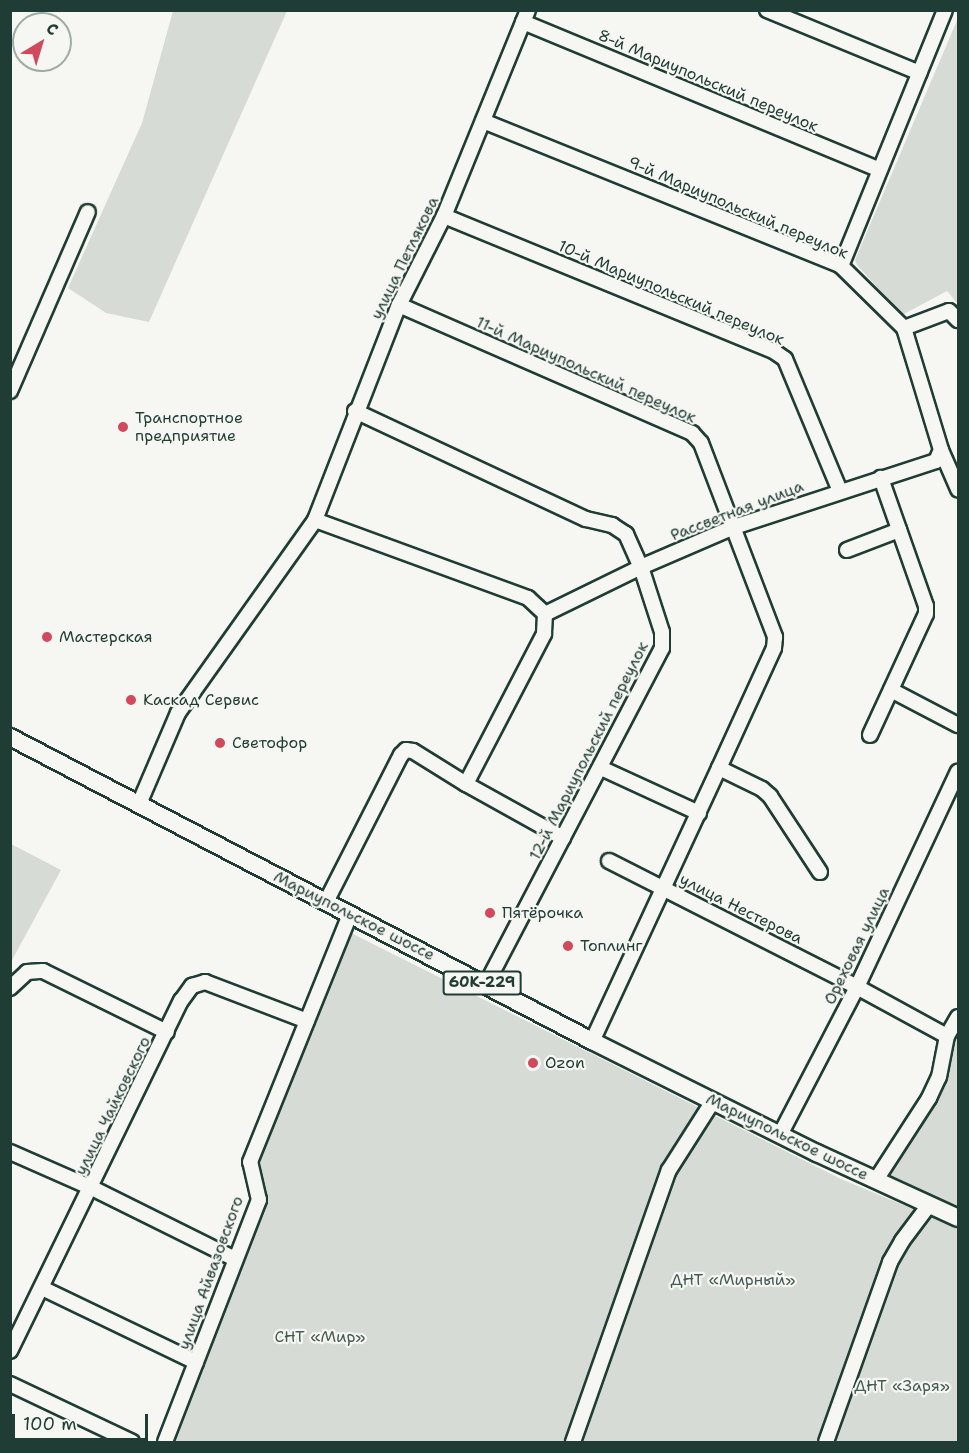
<!DOCTYPE html>
<html>
<head>
<meta charset="utf-8">
<style>
  body { margin:0 }
  #map { position:relative; width:969px; height:1453px; overflow:hidden; background:#f6f6f2; font-family:"Shantell Sans",sans-serif }
  div>[style] { position:absolute }
  .green>* { inset:0; background:#d6dbd6 }
  .roads { filter:drop-shadow(2px 0 #1f3d34) drop-shadow(-2px 0 #1f3d34) drop-shadow(0 2px #1f3d34) drop-shadow(0 -2px #1f3d34) }
  .minor>* { height:14px; margin:-7px; padding:0 7px; transform-origin:7px; border-radius:7px; background:#f6f6f2 }
  .major>* { height:16px; margin:-8px; padding:0 8px; transform-origin:8px; border-radius:8px; background:#f6f6f2 }
  .dots>* { width:16px; height:16px; translate:-50% -50%; box-sizing:border-box; border:3px solid #f6f6f2; border-radius:50% }
  span { translate:-50% -50%; white-space:nowrap; text-align:center; line-height:1.15; -webkit-text-stroke:4.5px #f6f6f2; paint-order:stroke }
  .shield-label span { padding:2px 4px; background:#f6f6f2; border:2px solid; border-radius:4px; -webkit-text-stroke-width:0 }
  .shield-label { font-size:15px; color:#1f3d34; font-weight:700 }
  .street-label { font-size:16px; color:#1f3d34 }
  .poi-label { font-size:16px; color:#1f3d34 }
  .left { translate:0 -50%; text-align:left }
  .park-label { font-size:16px; color:#445d54 }
  .frame { position:absolute; inset:0; border:12px solid #1f3d34; pointer-events:none }
  .north { position:absolute; left:12px; top:12px; width:60px; height:60px; box-sizing:border-box; background:#f6f6f2; border:2px solid #a0aca6; border-radius:50%; rotate:38deg; font-size:16px; font-weight:700; line-height:24px; text-align:center; color:#1f3d34 }
  .north::after { content:''; display:block; margin:auto; width:21px; height:27px; background:#d1495b; clip-path:polygon(50% 0,100% 100%,50% 72%,0 100%) }
  .scale { position:absolute; left:12px; top:1414px; width:136px; height:27px; box-sizing:border-box; border:3px solid #1f3d34; border-top:0; padding-left:8px; font-size:18px; line-height:21px; white-space:nowrap; color:#1f3d34; -webkit-text-stroke:4px #f6f6f2; paint-order:stroke }
</style>
</head>
<body>
<div id="map">
  <div class="green">
    <i style="clip-path:polygon(173px 11px,287px 11px,149px 322px,106px 313px,68px 288px,142px 123px)"></i>
    <i style="clip-path:polygon(958px 18px,958px 304px,947px 291px,902px 315px,857px 265px,855px 260px)"></i>
    <i style="clip-path:polygon(11px 844px,61px 870px,11px 962px)"></i>
    <i style="clip-path:polygon(347px 931px,841px 1179px,958px 1228px,958px 1442px,168px 1442px,260px 1199px,251px 1163px)"></i>
    <i style="clip-path:polygon(958px 1021px,958px 1208px,880px 1174px,929px 1098px)"></i>
  </div>
  <div class="roads">
    <div class="minor">
      <i style="left:767px;top:10px;width:165px;rotate:22.4deg"></i>
      <i style="left:523px;top:22px;width:386px;rotate:22.5deg"></i>
      <i style="left:483px;top:121px;width:386px;rotate:22deg"></i>
      <i style="left:841px;top:266px;width:88px;rotate:44.5deg"></i>
      <i style="left:904px;top:328px;width:127px;rotate:73.1deg"></i>
      <i style="left:941px;top:450px;width:43px;rotate:66.4deg"></i>
      <i style="left:444px;top:216px;width:358px;rotate:22.3deg"></i>
      <i style="left:775px;top:352px;width:12px;rotate:35deg"></i>
      <i style="left:785px;top:359px;width:143px;rotate:67.4deg"></i>
      <i style="left:841px;top:266px;width:276px;rotate:-67.9deg"></i>
      <i style="left:399px;top:305px;width:320px;rotate:23.6deg"></i>
      <i style="left:692px;top:433px;width:13px;rotate:48deg"></i>
      <i style="left:701px;top:443px;width:208px;rotate:69.1deg"></i>
      <i style="left:775px;top:637px;width:11px;rotate:95deg"></i>
      <i style="left:774px;top:648px;width:132px;rotate:114.6deg"></i>
      <i style="left:719px;top:768px;width:301px;rotate:114.9deg"></i>
      <i style="left:904px;top:328px;width:48px;rotate:-20.7deg"></i>
      <i style="left:949px;top:311px;width:13px;rotate:45deg"></i>
      <i style="left:10px;top:391px;width:195px;rotate:-66.5deg"></i>
      <i style="left:355px;top:411px;width:255px;rotate:25.1deg"></i>
      <i style="left:586px;top:519px;width:27px;rotate:13deg"></i>
      <i style="left:612px;top:525px;width:17px;rotate:33deg"></i>
      <i style="left:626px;top:534px;width:36px;rotate:66deg"></i>
      <i style="left:641px;top:567px;width:68px;rotate:72.1deg"></i>
      <i style="left:662px;top:632px;width:16px;rotate:90deg"></i>
      <i style="left:662px;top:648px;width:380px;rotate:117.6deg"></i>
      <i style="left:315px;top:520px;width:227px;rotate:20.1deg"></i>
      <i style="left:528px;top:598px;width:23px;rotate:43deg"></i>
      <i style="left:545px;top:614px;width:20px;rotate:93deg"></i>
      <i style="left:544px;top:634px;width:169px;rotate:117.5deg"></i>
      <i style="left:847px;top:550px;width:56px;rotate:-21deg"></i>
      <i style="left:545px;top:614px;width:107px;rotate:-26.1deg"></i>
      <i style="left:641px;top:567px;width:101px;rotate:-23.3deg"></i>
      <i style="left:734px;top:527px;width:213px;rotate:-18.1deg"></i>
      <i style="left:936px;top:461px;width:12px;rotate:-66deg"></i>
      <i style="left:891px;top:690px;width:76px;rotate:27.6deg"></i>
      <i style="left:870px;top:735px;width:133px;rotate:-65.2deg"></i>
      <i style="left:926px;top:614px;width:8px;rotate:-90deg"></i>
      <i style="left:926px;top:606px;width:136px;rotate:-109.4deg"></i>
      <i style="left:601px;top:768px;width:108px;rotate:24.7deg"></i>
      <i style="left:719px;top:768px;width:48px;rotate:26deg"></i>
      <i style="left:762px;top:789px;width:11px;rotate:41deg"></i>
      <i style="left:770px;top:796px;width:91px;rotate:56.7deg"></i>
      <i style="left:139px;top:804px;width:99px;rotate:-66.8deg"></i>
      <i style="left:178px;top:713px;width:237px;rotate:-54.6deg"></i>
      <i style="left:315px;top:520px;width:231px;rotate:-68.7deg"></i>
      <i style="left:399px;top:305px;width:100px;rotate:-63.2deg"></i>
      <i style="left:444px;top:216px;width:222px;rotate:-67.8deg"></i>
      <i style="left:609px;top:861px;width:278px;rotate:26.9deg"></i>
      <i style="left:857px;top:987px;width:102px;rotate:28.6deg"></i>
      <i style="left:326px;top:902px;width:165px;rotate:-63deg"></i>
      <i style="left:401px;top:755px;width:7px;rotate:-45deg"></i>
      <i style="left:406px;top:750px;width:7px;rotate:8deg"></i>
      <i style="left:413px;top:751px;width:62px;rotate:31.9deg"></i>
      <i style="left:466px;top:784px;width:111px;rotate:29.1deg"></i>
      <i style="left:10px;top:988px;width:23px;rotate:-43deg"></i>
      <i style="left:27px;top:972px;width:16px;rotate:-4deg"></i>
      <i style="left:43px;top:971px;width:138px;rotate:26.2deg"></i>
      <i style="left:781px;top:1133px;width:165px;rotate:-62.5deg"></i>
      <i style="left:857px;top:987px;width:238px;rotate:-64.9deg"></i>
      <i style="left:10px;top:1152px;width:90px;rotate:23.7deg"></i>
      <i style="left:92px;top:1188px;width:160px;rotate:26.4deg"></i>
      <i style="left:876px;top:1180px;width:98px;rotate:-57.1deg"></i>
      <i style="left:929px;top:1098px;width:23px;rotate:-65deg"></i>
      <i style="left:939px;top:1077px;width:42px;rotate:-79deg"></i>
      <i style="left:947px;top:1036px;width:22px;rotate:-60deg"></i>
      <i style="left:42px;top:1288px;width:171px;rotate:25.7deg"></i>
      <i style="left:10px;top:1351px;width:390px;rotate:-64deg"></i>
      <i style="left:181px;top:1001px;width:19px;rotate:-54deg"></i>
      <i style="left:192px;top:986px;width:14px;rotate:-17deg"></i>
      <i style="left:205px;top:982px;width:109px;rotate:20.9deg"></i>
      <i style="left:10px;top:1384px;width:135px;rotate:25.4deg"></i>
      <i style="left:165px;top:1442px;width:260px;rotate:-68.8deg"></i>
      <i style="left:259px;top:1200px;width:39px;rotate:-103deg"></i>
      <i style="left:250px;top:1162px;width:267px;rotate:-68deg"></i>
      <i style="left:573px;top:1442px;width:288px;rotate:-70.6deg"></i>
      <i style="left:669px;top:1170px;width:82px;rotate:-57.5deg"></i>
      <i style="left:826px;top:1442px;width:191px;rotate:-70.4deg"></i>
      <i style="left:890px;top:1262px;width:24px;rotate:-60deg"></i>
      <i style="left:902px;top:1241px;width:45px;rotate:-53.1deg"></i>
    </div>
    <div class="major">
      <i style="left:10px;top:737px;width:657px;rotate:27.58deg"></i>
      <i style="left:592px;top:1041px;width:251px;rotate:26.5deg"></i>
      <i style="left:817px;top:1153px;width:155px;rotate:24.7deg"></i>
    </div>
  </div>
  <div class="dots">
    <i style="left:123px;top:427px;background:#d1495b"></i>
    <i style="left:47px;top:637px;background:#d1495b"></i>
    <i style="left:131px;top:700px;background:#d1495b"></i>
    <i style="left:220px;top:743px;background:#d1495b"></i>
    <i style="left:490px;top:913px;background:#d1495b"></i>
    <i style="left:568px;top:946px;background:#d1495b"></i>
    <i style="left:533px;top:1063px;background:#d1495b"></i>
  </div>
  <div class="shield-label">
    <span style="left:482px;top:983px">60К-229</span>
  </div>
  <div class="street-label">
    <span style="left:708px;top:81px;rotate:23deg">8-й Мариупольский переулок</span>
    <span style="left:738px;top:208px;rotate:23deg">9-й Мариупольский переулок</span>
    <span style="left:405px;top:258px;rotate:-64deg">улица Петлякова</span>
    <span style="left:671px;top:293px;rotate:23deg">10-й Мариупольский переулок</span>
    <span style="left:586px;top:370px;rotate:24deg">11-й Мариупольский переулок</span>
    <span style="left:737px;top:511px;rotate:-21deg">Рассветная улица</span>
    <span style="left:589px;top:751px;rotate:-63deg">12-й Мариупольский переулок</span>
    <span style="left:741px;top:909px;rotate:27deg">улица Нестерова</span>
    <span style="left:354px;top:916px;rotate:27deg">Мариупольское шоссе</span>
    <span style="left:857px;top:946px;rotate:-64deg">Ореховая улица</span>
    <span style="left:113px;top:1106px;rotate:-64deg">улица Чайковского</span>
    <span style="left:787px;top:1137px;rotate:26deg">Мариупольское шоссе</span>
    <span style="left:211px;top:1273px;rotate:-70deg">улица Айвазовского</span>
  </div>
  <div class="poi-label">
    <span class="left" style="left:135px;top:427px">Транспортное<br>предприятие</span>
    <span class="left" style="left:59px;top:637px">Мастерская</span>
    <span class="left" style="left:143px;top:700px">Каскад Сервис</span>
    <span class="left" style="left:232px;top:743px">Светофор</span>
    <span class="left" style="left:502px;top:913px">Пятёрочка</span>
    <span class="left" style="left:580px;top:946px">Топлинг</span>
    <span class="left" style="left:545px;top:1063px">Ozon</span>
  </div>
  <div class="park-label">
    <span style="left:733px;top:1280px">ДНТ «Мирный»</span>
    <span style="left:320px;top:1337px">СНТ «Мир»</span>
    <span style="left:902px;top:1386px">ДНТ «Заря»</span>
  </div>
  <div class="frame"></div>
  <div class="north">С</div>
  <div class="scale">100 m</div>
</div>
</body>
</html>
